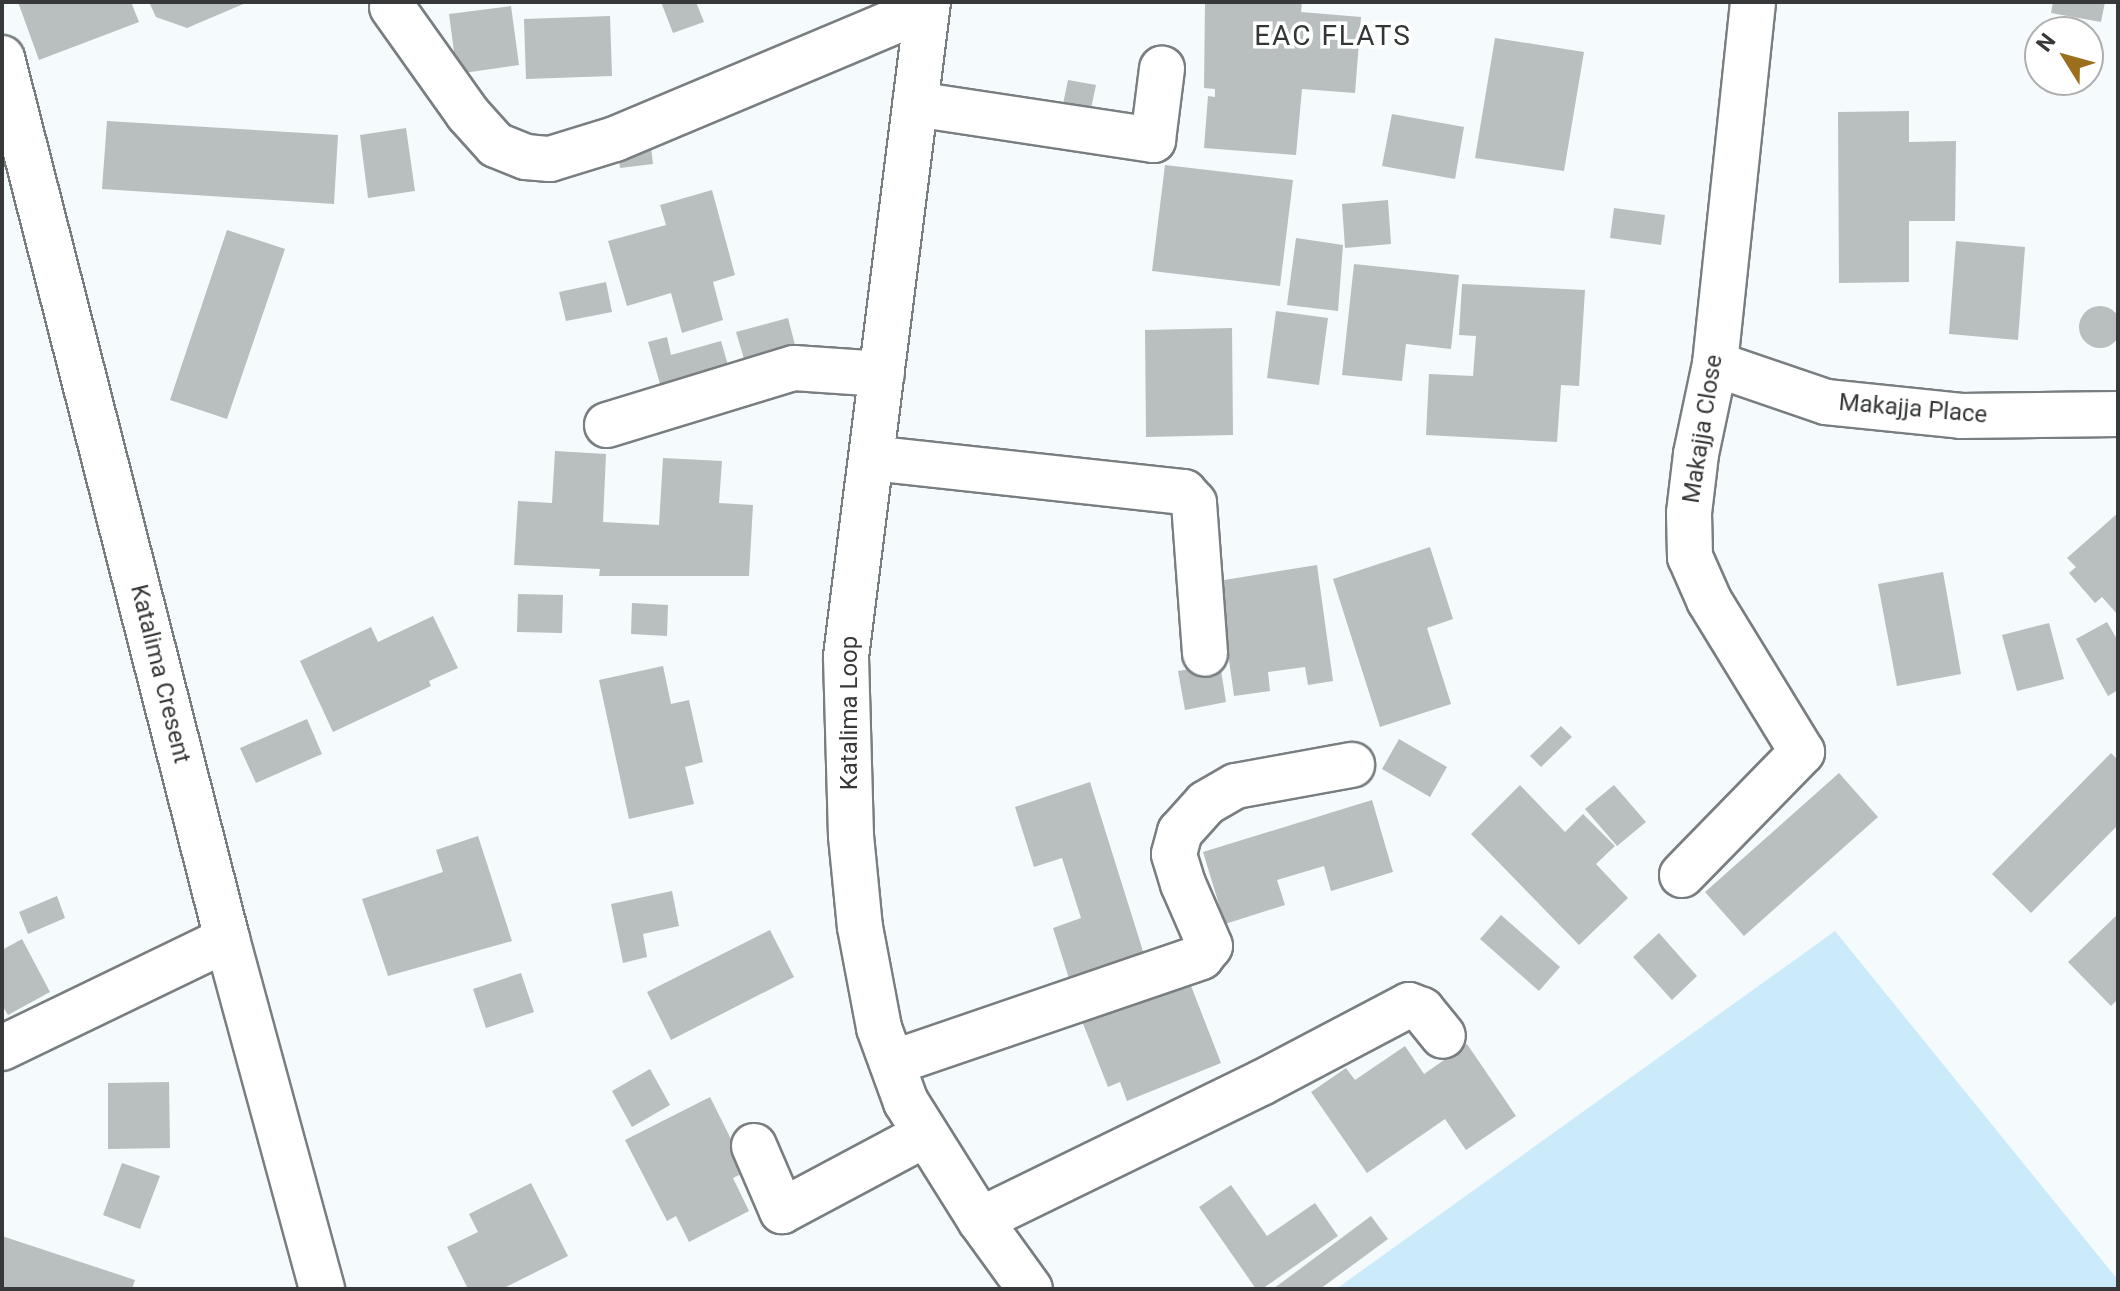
<!DOCTYPE html>
<html>
<head>
<meta charset="utf-8">
<style>
  body { margin:0 }
  #map { position:relative; width:2120px; height:1291px; overflow:hidden; background:#f5fafc; font-family:Roboto,sans-serif }
  div>[style] { position:absolute }
  .green>* { inset:0; background:#cbebfa }
  .building>* { inset:0; background:#b9bebe }
  .round { border-radius:50% }
  .roads { filter:drop-shadow(2px 0 #797e80) drop-shadow(-2px 0 #797e80) drop-shadow(0 2px #797e80) drop-shadow(0 -2px #797e80) }
  .minor>* { height:44px; margin:-22px; padding:0 22px; transform-origin:22px; border-radius:22px; background:#fff }
  span { translate:-50% -50%; white-space:nowrap; text-align:center; line-height:1.15; -webkit-text-stroke:7px #fff; paint-order:stroke }
  .street-label { font-size:24px; color:#363839 }
  .quarter-label { font-size:28px; color:#323637; letter-spacing:2px }
  .frame { position:absolute; inset:0; border:4px solid #363839; pointer-events:none }
  .north { position:absolute; left:2024px; top:16px; width:80px; height:80px; box-sizing:border-box; background:#fff; border:2px solid #afafb0; border-radius:50%; rotate:307deg; font-size:22px; font-weight:700; line-height:32px; text-align:center; color:#363839 }
  .north::after { content:''; display:block; margin:auto; width:28px; height:36px; background:#9b6f1e; clip-path:polygon(50% 0,100% 100%,50% 72%,0 100%) }
</style>
</head>
<body>
<div id="map">
  <div class="green">
    <i style="clip-path:polygon(1835px 931px,2118px 1280px,2118px 1289px,1336px 1289px)"></i>
  </div>
  <div class="building">
    <i style="clip-path:polygon(18px 2px,131px 2px,139px 22px,39px 60px)"></i>
    <i style="clip-path:polygon(149px 2px,248px 2px,187px 28px,156px 17px)"></i>
    <i style="clip-path:polygon(661px 2px,696px 2px,704px 22px,673px 33px)"></i>
    <i style="clip-path:polygon(1205px 2px,1302px 2px,1301px 12px,1361px 17px,1355px 93px,1302px 89px,1296px 155px,1204px 148px,1208px 96px,1215px 97px,1215px 89px,1204px 88px)"></i>
    <i style="clip-path:polygon(2053px 2px,2105px 2px,2101px 22px,2051px 13px)"></i>
    <i style="clip-path:polygon(511px 6px,519px 65px,457px 74px,449px 14px)"></i>
    <i style="clip-path:polygon(610px 16px,612px 76px,526px 79px,524px 19px)"></i>
    <i style="clip-path:polygon(1495px 38px,1584px 52px,1564px 171px,1475px 158px)"></i>
    <i style="clip-path:polygon(1068px 80px,1096px 85px,1091px 109px,1063px 104px)"></i>
    <i style="clip-path:polygon(1909px 111px,1909px 142px,1956px 141px,1955px 221px,1909px 221px,1909px 282px,1839px 283px,1838px 112px)"></i>
    <i style="clip-path:polygon(1392px 114px,1464px 127px,1455px 179px,1382px 166px)"></i>
    <i style="clip-path:polygon(107px 121px,338px 135px,334px 204px,102px 189px)"></i>
    <i style="clip-path:polygon(406px 128px,415px 191px,368px 198px,360px 135px)"></i>
    <i style="clip-path:polygon(650px 138px,653px 164px,620px 168px,617px 142px)"></i>
    <i style="clip-path:polygon(1165px 165px,1293px 180px,1280px 286px,1152px 271px)"></i>
    <i style="clip-path:polygon(712px 190px,735px 275px,713px 282px,723px 320px,682px 333px,671px 293px,627px 306px,608px 241px,666px 225px,660px 205px)"></i>
    <i style="clip-path:polygon(1388px 200px,1391px 244px,1345px 248px,1342px 204px)"></i>
    <i style="clip-path:polygon(1614px 208px,1665px 215px,1661px 245px,1610px 238px)"></i>
    <i style="clip-path:polygon(227px 230px,285px 249px,227px 419px,170px 400px)"></i>
    <i style="clip-path:polygon(1296px 238px,1343px 245px,1338px 311px,1287px 305px)"></i>
    <i style="clip-path:polygon(1956px 241px,2025px 247px,2018px 340px,1949px 334px)"></i>
    <i style="clip-path:polygon(1354px 264px,1459px 275px,1451px 349px,1406px 344px,1402px 381px,1342px 375px)"></i>
    <i style="clip-path:polygon(606px 282px,612px 312px,566px 321px,559px 292px)"></i>
    <i style="clip-path:polygon(1462px 284px,1585px 290px,1579px 386px,1561px 385px,1557px 442px,1426px 435px,1429px 374px,1473px 376px,1476px 336px,1459px 335px)"></i>
    <i class="round" style="left:2079px;top:306px;width:42px;height:42px"></i>
    <i style="clip-path:polygon(1276px 311px,1328px 318px,1319px 385px,1267px 378px)"></i>
    <i style="clip-path:polygon(788px 318px,795px 345px,744px 359px,736px 332px)"></i>
    <i style="clip-path:polygon(1232px 328px,1233px 435px,1146px 437px,1145px 330px)"></i>
    <i style="clip-path:polygon(667px 337px,671px 355px,721px 341px,728px 365px,660px 384px,648px 342px)"></i>
    <i style="clip-path:polygon(555px 451px,606px 454px,603px 522px,659px 525px,663px 458px,722px 461px,719px 503px,753px 505px,749px 576px,599px 576px,600px 569px,514px 565px,518px 501px,552px 503px)"></i>
    <i style="clip-path:polygon(2118px 513px,2118px 615px,2102px 597px,2095px 603px,2069px 573px,2076px 567px,2067px 558px)"></i>
    <i style="clip-path:polygon(1430px 547px,1453px 619px,1427px 628px,1451px 704px,1380px 727px,1333px 579px)"></i>
    <i style="clip-path:polygon(1317px 565px,1333px 681px,1308px 685px,1305px 667px,1268px 672px,1270px 691px,1234px 696px,1218px 581px)"></i>
    <i style="clip-path:polygon(1943px 572px,1961px 674px,1897px 686px,1878px 584px)"></i>
    <i style="clip-path:polygon(518px 594px,563px 595px,562px 633px,517px 632px)"></i>
    <i style="clip-path:polygon(632px 603px,668px 605px,667px 636px,631px 634px)"></i>
    <i style="clip-path:polygon(433px 616px,458px 668px,429px 681px,431px 686px,333px 732px,300px 661px,371px 627px,378px 642px)"></i>
    <i style="clip-path:polygon(2107px 622px,2118px 641px,2118px 690px,2108px 696px,2076px 639px)"></i>
    <i style="clip-path:polygon(2049px 623px,2064px 679px,2017px 691px,2002px 635px)"></i>
    <i style="clip-path:polygon(1220px 664px,1226px 702px,1185px 710px,1178px 671px)"></i>
    <i style="clip-path:polygon(663px 666px,671px 704px,689px 700px,703px 762px,685px 767px,694px 804px,629px 819px,599px 680px)"></i>
    <i style="clip-path:polygon(307px 719px,322px 754px,256px 783px,240px 748px)"></i>
    <i style="clip-path:polygon(1561px 726px,1572px 737px,1541px 767px,1530px 756px)"></i>
    <i style="clip-path:polygon(1399px 739px,1447px 767px,1430px 797px,1382px 769px)"></i>
    <i style="clip-path:polygon(2111px 753px,2118px 760px,2118px 825px,2031px 913px,1992px 874px)"></i>
    <i style="clip-path:polygon(1839px 773px,1878px 817px,1744px 936px,1705px 892px)"></i>
    <i style="clip-path:polygon(1090px 782px,1147px 964px,1072px 988px,1053px 928px,1081px 918px,1062px 858px,1034px 867px,1015px 807px)"></i>
    <i style="clip-path:polygon(1520px 785px,1565px 832px,1583px 814px,1615px 846px,1596px 864px,1628px 898px,1579px 945px,1471px 834px)"></i>
    <i style="clip-path:polygon(1614px 785px,1646px 822px,1617px 846px,1585px 809px)"></i>
    <i style="clip-path:polygon(1372px 800px,1393px 872px,1331px 891px,1324px 866px,1277px 880px,1285px 905px,1225px 924px,1203px 852px)"></i>
    <i style="clip-path:polygon(478px 836px,512px 941px,388px 976px,362px 899px,443px 872px,436px 850px)"></i>
    <i style="clip-path:polygon(672px 891px,679px 926px,643px 934px,647px 957px,623px 963px,611px 904px)"></i>
    <i style="clip-path:polygon(57px 896px,65px 918px,28px 934px,19px 912px)"></i>
    <i style="clip-path:polygon(2118px 914px,2118px 999px,2111px 1006px,2068px 962px)"></i>
    <i style="clip-path:polygon(1501px 915px,1560px 967px,1539px 991px,1480px 939px)"></i>
    <i style="clip-path:polygon(770px 930px,794px 977px,671px 1040px,647px 992px)"></i>
    <i style="clip-path:polygon(1659px 933px,1697px 976px,1672px 1000px,1633px 957px)"></i>
    <i style="clip-path:polygon(22px 939px,50px 992px,8px 1015px,2px 1005px,2px 950px)"></i>
    <i style="clip-path:polygon(521px 973px,534px 1012px,486px 1028px,473px 989px)"></i>
    <i style="clip-path:polygon(1186px 973px,1221px 1063px,1127px 1101px,1120px 1082px,1108px 1087px,1080px 1016px)"></i>
    <i style="clip-path:polygon(1467px 1044px,1516px 1116px,1466px 1150px,1445px 1119px,1367px 1173px,1311px 1092px,1346px 1068px,1355px 1080px,1405px 1046px,1424px 1074px)"></i>
    <i style="clip-path:polygon(650px 1069px,670px 1105px,632px 1127px,612px 1091px)"></i>
    <i style="clip-path:polygon(169px 1082px,170px 1148px,108px 1149px,108px 1083px)"></i>
    <i style="clip-path:polygon(710px 1097px,747px 1171px,733px 1178px,749px 1211px,689px 1242px,676px 1216px,667px 1221px,625px 1140px)"></i>
    <i style="clip-path:polygon(122px 1163px,160px 1176px,140px 1229px,103px 1215px)"></i>
    <i style="clip-path:polygon(531px 1183px,568px 1256px,502px 1289px,468px 1289px,447px 1247px,478px 1232px,469px 1214px)"></i>
    <i style="clip-path:polygon(1231px 1185px,1267px 1236px,1315px 1203px,1338px 1236px,1262px 1289px,1256px 1289px,1199px 1207px)"></i>
    <i style="clip-path:polygon(1371px 1216px,1388px 1239px,1320px 1289px,1273px 1289px)"></i>
    <i style="clip-path:polygon(2px 1236px,135px 1280px,132px 1289px,2px 1289px)"></i>
  </div>
  <div class="roads">
    <div class="minor">
      <i style="left:928px;top:2px;width:660px;rotate:97.14deg"></i>
      <i style="left:846px;top:657px;width:179px;rotate:88.4deg"></i>
      <i style="left:851px;top:836px;width:91px;rotate:84.4deg"></i>
      <i style="left:860px;top:927px;width:103px;rotate:79.3deg"></i>
      <i style="left:879px;top:1028px;width:79px;rotate:70deg"></i>
      <i style="left:906px;top:1102px;width:139px;rotate:57.9deg"></i>
      <i style="left:980px;top:1220px;width:85px;rotate:54.1deg"></i>
      <i style="left:392px;top:7px;width:131px;rotate:54.6deg"></i>
      <i style="left:468px;top:114px;width:42px;rotate:47.9deg"></i>
      <i style="left:496px;top:145px;width:32px;rotate:22deg"></i>
      <i style="left:526px;top:157px;width:24px;rotate:5deg"></i>
      <i style="left:550px;top:159px;width:68px;rotate:-17.1deg"></i>
      <i style="left:615px;top:139px;width:338px;rotate:-22.8deg"></i>
      <i style="left:2px;top:58px;width:909px;rotate:75.67deg"></i>
      <i style="left:227px;top:939px;width:363px;rotate:74.8deg"></i>
      <i style="left:915px;top:104px;width:241px;rotate:8.6deg"></i>
      <i style="left:1153px;top:140px;width:72px;rotate:-82.8deg"></i>
      <i style="left:1715px;top:364px;width:117px;rotate:18.9deg"></i>
      <i style="left:1826px;top:402px;width:136px;rotate:5.9deg"></i>
      <i style="left:1961px;top:416px;width:157px;rotate:-0.7deg"></i>
      <i style="left:607px;top:425px;width:195px;rotate:-17deg"></i>
      <i style="left:794px;top:368px;width:88px;rotate:3.9deg"></i>
      <i style="left:871px;top:458px;width:315px;rotate:6.2deg"></i>
      <i style="left:1184px;top:492px;width:15px;rotate:48deg"></i>
      <i style="left:1194px;top:503px;width:151px;rotate:85.8deg"></i>
      <i style="left:1682px;top:875px;width:172px;rotate:-45.7deg"></i>
      <i style="left:1802px;top:752px;width:178px;rotate:-121.5deg"></i>
      <i style="left:1709px;top:600px;width:47px;rotate:-113.8deg"></i>
      <i style="left:1690px;top:557px;width:44px;rotate:-91.3deg"></i>
      <i style="left:1689px;top:513px;width:59px;rotate:-83.2deg"></i>
      <i style="left:1696px;top:454px;width:92px;rotate:-78.1deg"></i>
      <i style="left:1715px;top:364px;width:364px;rotate:-84deg"></i>
      <i style="left:2px;top:1048px;width:250px;rotate:-25.8deg"></i>
      <i style="left:892px;top:1063px;width:327px;rotate:-18.9deg"></i>
      <i style="left:1201px;top:957px;width:14px;rotate:-51deg"></i>
      <i style="left:1210px;top:946px;width:68px;rotate:-113.5deg"></i>
      <i style="left:1183px;top:884px;width:31px;rotate:-107deg"></i>
      <i style="left:1174px;top:854px;width:23px;rotate:-75deg"></i>
      <i style="left:1180px;top:832px;width:39px;rotate:-48deg"></i>
      <i style="left:1206px;top:803px;width:34px;rotate:-30deg"></i>
      <i style="left:1236px;top:786px;width:118px;rotate:-10.3deg"></i>
      <i style="left:754px;top:1146px;width:71px;rotate:66.7deg"></i>
      <i style="left:782px;top:1211px;width:163px;rotate:-28.1deg"></i>
      <i style="left:980px;top:1220px;width:313px;rotate:-26deg"></i>
      <i style="left:1261px;top:1083px;width:167px;rotate:-27.8deg"></i>
      <i style="left:1409px;top:1005px;width:14px;rotate:21deg"></i>
      <i style="left:1422px;top:1010px;width:33px;rotate:51deg"></i>
    </div>
  </div>
  <div class="street-label">
    <span style="left:1913px;top:409px;rotate:5deg">Makajja Place</span>
    <span style="left:1703px;top:429px;rotate:-81deg">Makajja Close</span>
    <span style="left:160px;top:674px;rotate:76deg">Katalima Cresent</span>
    <span style="left:850px;top:713px;rotate:-90deg">Katalima Loop</span>
  </div>
  <div class="quarter-label">
    <span style="left:1333px;top:36px">EAC FLATS</span>
  </div>
  <div class="frame"></div>
  <div class="north">N</div>
</div>
</body>
</html>
